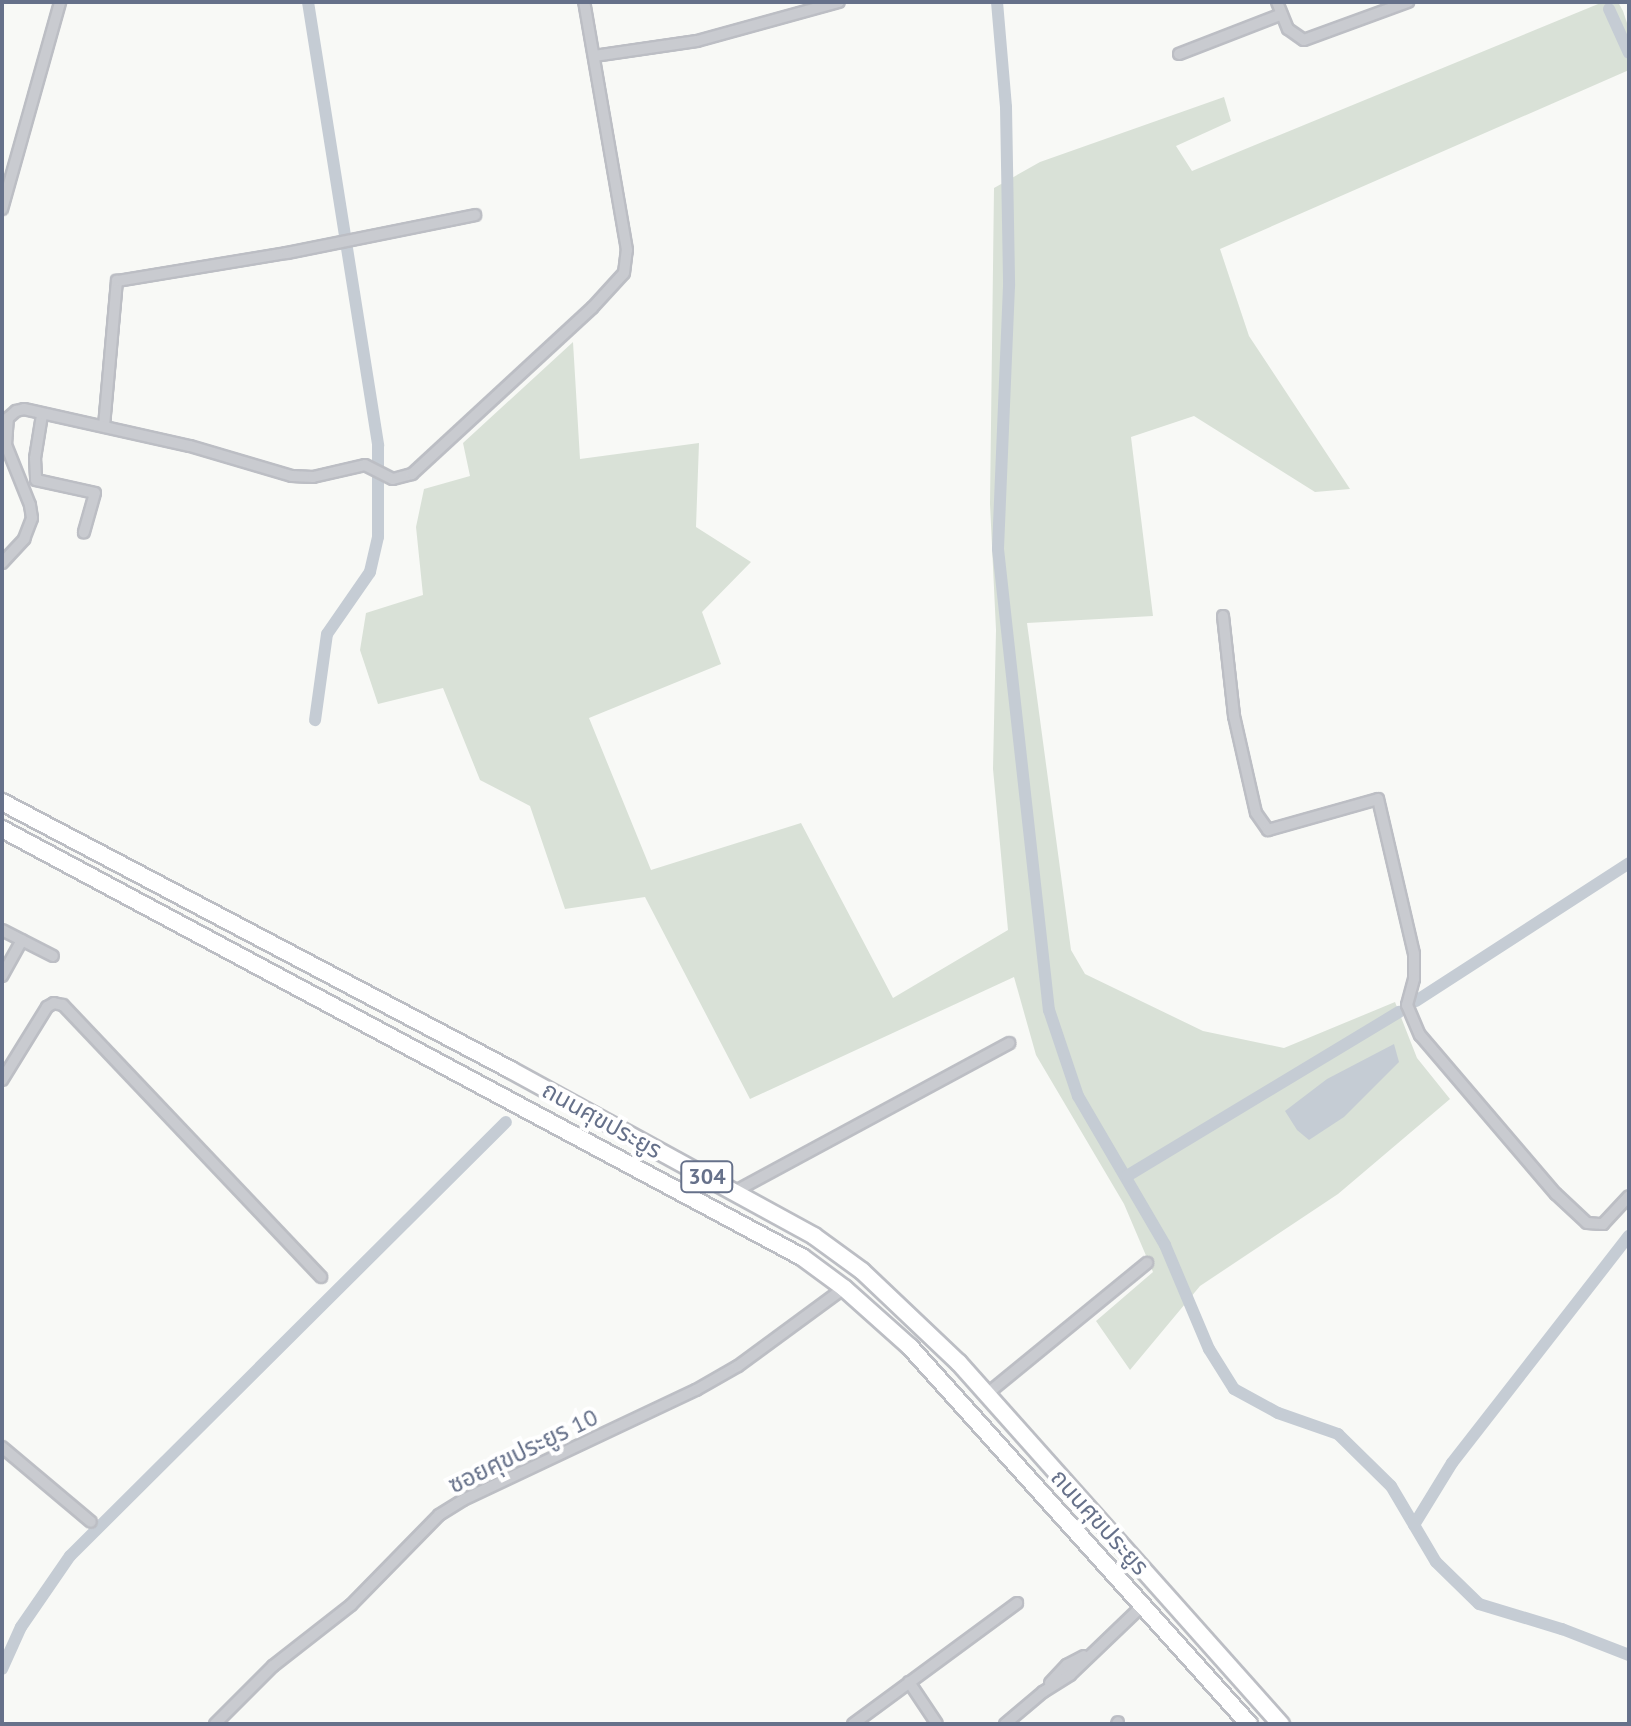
<!DOCTYPE html>
<html>
<head>
<meta charset="utf-8">
<style>
  body { margin:0 }
  #map { position:relative; width:1631px; height:1726px; overflow:hidden; background:#f8f9f6; font-family:"PT Sans","Noto Sans Thai",sans-serif }
  div>[style] { position:absolute }
  .green>* { inset:0; background:#d9e1d7 }
  .water>* { inset:0; background:#c5ccd4 }
  .canal>* { height:12px; margin:-6px; padding:0 6px; transform-origin:6px; border-radius:6px; background:#c5ccd4 }
  .roads { filter:drop-shadow(2px 0 #bcbec4) drop-shadow(-2px 0 #bcbec4) drop-shadow(0 2px #bcbec4) drop-shadow(0 -2px #bcbec4) }
  .street>* { height:10px; margin:-5px; padding:0 5px; transform-origin:5px; border-radius:5px; background:#c9cbd0 }
  .primary>* { height:16px; margin:-8px; padding:0 8px; transform-origin:8px; border-radius:8px; background:#fff }
  span { translate:-50% -50%; white-space:nowrap; text-align:center; line-height:1.15; -webkit-text-stroke:8px #fff; paint-order:stroke }
  .shield-label span { padding:2px 6px; background:#fff; border:2px solid; border-radius:6px; -webkit-text-stroke-width:0 }
  .shield-label { font-size:22px; color:#66718a; font-weight:700 }
  .street-label { font-size:24px; color:#66718a }
  .frame { position:absolute; inset:0; border:4px solid #66718a; pointer-events:none }
</style>
</head>
<body>
<div id="map">
  <div class="green">
    <i style="clip-path:polygon(1603px 2px,1618px 2px,1623px 11px,1629px 29px,1629px 70px,1220px 249px,1249px 336px,1350px 489px,1315px 492px,1194px 416px,1131px 437px,1153px 616px,1027px 623px,1071px 950px,1085px 974px,1203px 1031px,1284px 1048px,1395px 1002px,1417px 1058px,1450px 1099px,1338px 1194px,1200px 1286px,1130px 1370px,1096px 1321px,1153px 1272px,1124px 1204px,1036px 1055px,1014px 977px,750px 1099px,645px 897px,565px 909px,530px 806px,480px 780px,443px 688px,378px 704px,360px 650px,366px 613px,423px 595px,416px 527px,424px 489px,470px 476px,463px 443px,573px 342px,580px 459px,699px 443px,696px 527px,751px 562px,702px 612px,721px 664px,589px 718px,651px 870px,801px 823px,893px 998px,1008px 930px,993px 769px,996px 630px,990px 504px,994px 188px,1040px 162px,1224px 97px,1231px 121px,1176px 146px,1192px 171px)"></i>
  </div>
  <div class="water">
    <i style="clip-path:polygon(1394px 1044px,1399px 1062px,1344px 1117px,1309px 1140px,1297px 1130px,1285px 1111px,1327px 1079px)"></i>
  </div>
  <div class="canal">
    <i style="left:308px;top:2px;width:449px;rotate:81deg"></i>
    <i style="left:378px;top:446px;width:91px;rotate:90deg"></i>
    <i style="left:378px;top:537px;width:36px;rotate:103deg"></i>
    <i style="left:370px;top:572px;width:75px;rotate:124.7deg"></i>
    <i style="left:327px;top:634px;width:87px;rotate:97.9deg"></i>
    <i style="left:997px;top:2px;width:105px;rotate:85.1deg"></i>
    <i style="left:1006px;top:107px;width:179px;rotate:89deg"></i>
    <i style="left:1009px;top:286px;width:263px;rotate:92.4deg"></i>
    <i style="left:998px;top:549px;width:464px;rotate:83.7deg"></i>
    <i style="left:1049px;top:1010px;width:91px;rotate:71.4deg"></i>
    <i style="left:1078px;top:1096px;width:173px;rotate:59.7deg"></i>
    <i style="left:1165px;top:1245px;width:113px;rotate:67.1deg"></i>
    <i style="left:1209px;top:1349px;width:47px;rotate:58deg"></i>
    <i style="left:1234px;top:1389px;width:50px;rotate:28.6deg"></i>
    <i style="left:1278px;top:1413px;width:64px;rotate:19.3deg"></i>
    <i style="left:1338px;top:1434px;width:74px;rotate:44.5deg"></i>
    <i style="left:1391px;top:1486px;width:88px;rotate:59.4deg"></i>
    <i style="left:1436px;top:1562px;width:60px;rotate:44.3deg"></i>
    <i style="left:1479px;top:1604px;width:87px;rotate:16.8deg"></i>
    <i style="left:1562px;top:1629px;width:72px;rotate:21.2deg"></i>
    <i style="left:1609px;top:9px;width:48px;rotate:65.6deg"></i>
    <i style="left:1416px;top:1001px;width:254px;rotate:-32.9deg"></i>
    <i style="left:1127px;top:1176px;width:318px;rotate:-31.1deg"></i>
    <i style="left:1414px;top:1525px;width:73px;rotate:-58.5deg"></i>
    <i style="left:1452px;top:1463px;width:288px;rotate:-52.1deg"></i>
    <i style="left:2px;top:1669px;width:46px;rotate:-65.7deg"></i>
    <i style="left:21px;top:1627px;width:86px;rotate:-55.4deg"></i>
    <i style="left:70px;top:1556px;width:615px;rotate:-44.87deg"></i>
  </div>
  <div class="roads">
    <div class="street">
      <i style="left:1277px;top:2px;width:29px;rotate:68deg"></i>
      <i style="left:1288px;top:29px;width:19px;rotate:35deg"></i>
      <i style="left:1304px;top:40px;width:111px;rotate:-20.1deg"></i>
      <i style="left:1179px;top:54px;width:110px;rotate:-21.2deg"></i>
      <i style="left:594px;top:56px;width:104px;rotate:-8.3deg"></i>
      <i style="left:697px;top:41px;width:147px;rotate:-15.4deg"></i>
      <i style="left:2px;top:209px;width:215px;rotate:-74.3deg"></i>
      <i style="left:42px;top:415px;width:44px;rotate:99.2deg"></i>
      <i style="left:35px;top:458px;width:22px;rotate:87deg"></i>
      <i style="left:36px;top:480px;width:60px;rotate:12.4deg"></i>
      <i style="left:95px;top:493px;width:41px;rotate:105.8deg"></i>
      <i style="left:104px;top:426px;width:146px;rotate:-84.9deg"></i>
      <i style="left:117px;top:281px;width:172px;rotate:-9.4deg"></i>
      <i style="left:287px;top:253px;width:192px;rotate:-11.4deg"></i>
      <i style="left:2px;top:563px;width:33px;rotate:-47deg"></i>
      <i style="left:24px;top:539px;width:22px;rotate:-69deg"></i>
      <i style="left:32px;top:518px;width:13px;rotate:-99deg"></i>
      <i style="left:30px;top:505px;width:65px;rotate:-111.8deg"></i>
      <i style="left:6px;top:445px;width:27px;rotate:-86deg"></i>
      <i style="left:8px;top:418px;width:11px;rotate:-41deg"></i>
      <i style="left:16px;top:411px;width:8px;rotate:-14deg"></i>
      <i style="left:24px;top:409px;width:170px;rotate:12.6deg"></i>
      <i style="left:190px;top:446px;width:106px;rotate:16.4deg"></i>
      <i style="left:292px;top:476px;width:21px;rotate:3deg"></i>
      <i style="left:313px;top:477px;width:53px;rotate:-13deg"></i>
      <i style="left:365px;top:465px;width:31px;rotate:27deg"></i>
      <i style="left:393px;top:479px;width:20px;rotate:-15deg"></i>
      <i style="left:412px;top:474px;width:245px;rotate:-42.7deg"></i>
      <i style="left:592px;top:308px;width:47px;rotate:-47.6deg"></i>
      <i style="left:624px;top:273px;width:23px;rotate:-83deg"></i>
      <i style="left:627px;top:250px;width:252px;rotate:-99.8deg"></i>
      <i style="left:1223px;top:616px;width:101px;rotate:83.7deg"></i>
      <i style="left:1234px;top:716px;width:99px;rotate:77.2deg"></i>
      <i style="left:1256px;top:813px;width:21px;rotate:55deg"></i>
      <i style="left:1268px;top:830px;width:114px;rotate:-15.7deg"></i>
      <i style="left:1378px;top:799px;width:159px;rotate:76.9deg"></i>
      <i style="left:1414px;top:954px;width:25px;rotate:90deg"></i>
      <i style="left:1414px;top:979px;width:27px;rotate:105deg"></i>
      <i style="left:1407px;top:1005px;width:33px;rotate:67deg"></i>
      <i style="left:1420px;top:1035px;width:209px;rotate:49.5deg"></i>
      <i style="left:1556px;top:1194px;width:42px;rotate:43.1deg"></i>
      <i style="left:1587px;top:1223px;width:16px;rotate:4deg"></i>
      <i style="left:1603px;top:1224px;width:38px;rotate:-47deg"></i>
      <i style="left:2px;top:930px;width:57px;rotate:27deg"></i>
      <i style="left:2px;top:976px;width:41px;rotate:-60.9deg"></i>
      <i style="left:2px;top:1080px;width:86px;rotate:-58.3deg"></i>
      <i style="left:47px;top:1007px;width:8px;rotate:-30deg"></i>
      <i style="left:54px;top:1003px;width:9px;rotate:13deg"></i>
      <i style="left:63px;top:1005px;width:375px;rotate:46.5deg"></i>
      <i style="left:734px;top:1192px;width:313px;rotate:-28.4deg"></i>
      <i style="left:987px;top:1394px;width:207px;rotate:-39.3deg"></i>
      <i style="left:2px;top:1447px;width:116px;rotate:40.1deg"></i>
      <i style="left:909px;top:1682px;width:50px;rotate:56.3deg"></i>
      <i style="left:1050px;top:1683px;width:25px;rotate:-47deg"></i>
      <i style="left:1067px;top:1665px;width:19px;rotate:-28deg"></i>
      <i style="left:215px;top:1724px;width:82px;rotate:-45deg"></i>
      <i style="left:273px;top:1666px;width:99px;rotate:-38deg"></i>
      <i style="left:351px;top:1605px;width:126px;rotate:-45.6deg"></i>
      <i style="left:439px;top:1515px;width:28px;rotate:-32deg"></i>
      <i style="left:463px;top:1500px;width:258px;rotate:-25.3deg"></i>
      <i style="left:696px;top:1390px;width:48px;rotate:-29.7deg"></i>
      <i style="left:738px;top:1366px;width:132px;rotate:-36.3deg"></i>
      <i style="left:853px;top:1724px;width:204px;rotate:-36.4deg"></i>
      <i style="left:1005px;top:1724px;width:50px;rotate:-40.1deg"></i>
      <i style="left:1043px;top:1692px;width:32px;rotate:-32deg"></i>
      <i style="left:1070px;top:1675px;width:101px;rotate:-43.8deg"></i>
      <i style="left:1117px;top:1724px;width:2px;rotate:-63deg"></i>
    </div>
    <div class="primary">
      <i style="left:2px;top:802px;width:575px;rotate:27.77deg"></i>
      <i style="left:511px;top:1070px;width:345px;rotate:28.7deg"></i>
      <i style="left:814px;top:1236px;width:59px;rotate:36.1deg"></i>
      <i style="left:862px;top:1271px;width:134px;rotate:43.5deg"></i>
      <i style="left:959px;top:1363px;width:484px;rotate:48.3deg"></i>
      <i style="left:2px;top:829px;width:907px;rotate:28.15deg"></i>
      <i style="left:802px;top:1257px;width:52px;rotate:36.4deg"></i>
      <i style="left:844px;top:1288px;width:89px;rotate:41.8deg"></i>
      <i style="left:910px;top:1347px;width:507px;rotate:48.04deg"></i>
    </div>
  </div>
  <div class="shield-label">
    <span style="left:707px;top:1177px">304</span>
  </div>
  <div class="street-label">
    <span style="left:602px;top:1120px;rotate:29deg">ถนนศุขประยูร</span>
    <span style="left:523px;top:1451px;rotate:-26deg">ซอยศุขประยูร 10</span>
    <span style="left:1100px;top:1522px;rotate:48deg">ถนนศุขประยูร</span>
  </div>
  <div class="frame"></div>
</div>
</body>
</html>
